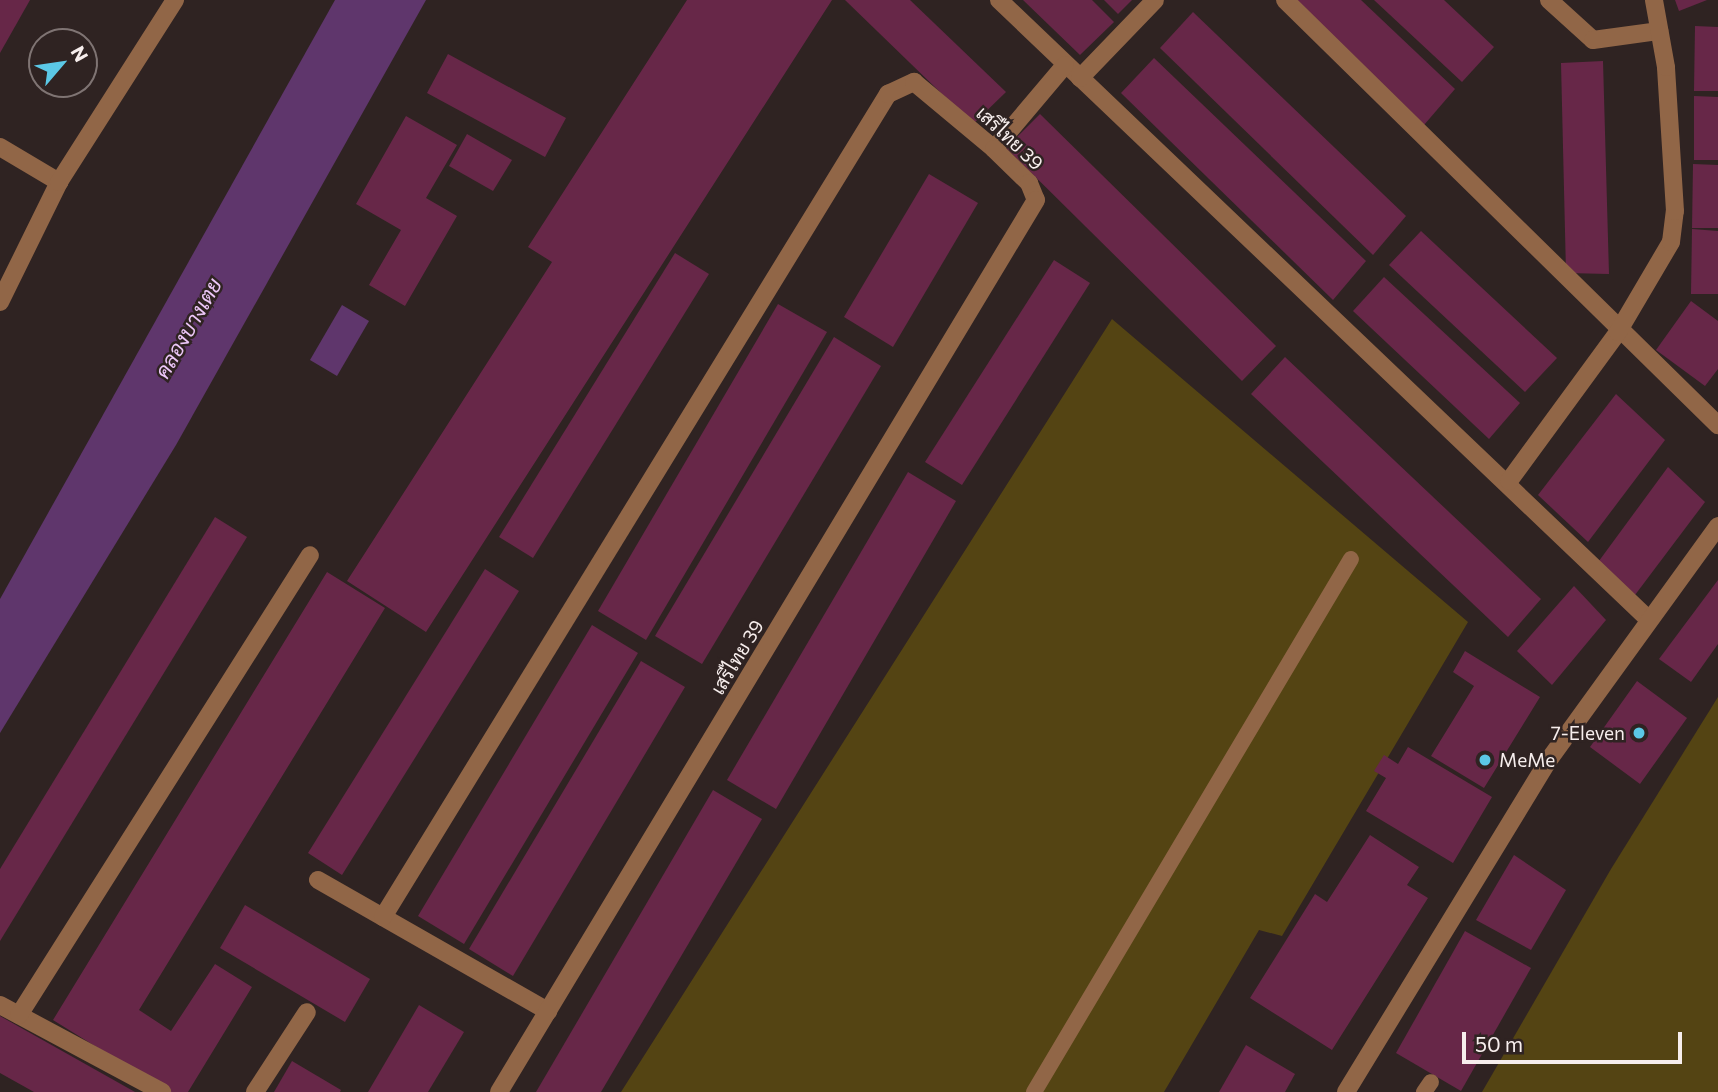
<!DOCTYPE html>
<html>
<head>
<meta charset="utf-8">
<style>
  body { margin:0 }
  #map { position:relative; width:1718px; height:1092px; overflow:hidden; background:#2f2322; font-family:Commissioner,Sarabun,sans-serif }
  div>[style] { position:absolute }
  .green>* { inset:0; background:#544413 }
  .water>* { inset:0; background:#5f366c }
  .building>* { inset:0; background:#672748 }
  .service>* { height:16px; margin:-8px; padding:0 8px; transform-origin:8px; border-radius:8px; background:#916647 }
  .minor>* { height:18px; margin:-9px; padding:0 9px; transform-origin:9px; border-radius:9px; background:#916647 }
  .dots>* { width:19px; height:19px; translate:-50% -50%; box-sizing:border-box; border:4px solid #2f2322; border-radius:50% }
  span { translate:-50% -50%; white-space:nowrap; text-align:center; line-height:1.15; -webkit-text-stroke:5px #2f2322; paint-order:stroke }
  .street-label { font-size:19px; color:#f7eeed }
  .poi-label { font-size:19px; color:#f7eeed }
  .right { translate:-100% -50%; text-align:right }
  .left { translate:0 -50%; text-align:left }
  .water-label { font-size:21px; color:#edc7f9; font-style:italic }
  .north { position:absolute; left:28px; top:28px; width:70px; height:70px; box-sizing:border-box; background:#2f2322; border:2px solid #7f7473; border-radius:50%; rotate:61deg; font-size:19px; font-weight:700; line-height:28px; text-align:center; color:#f7eeed }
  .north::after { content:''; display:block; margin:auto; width:24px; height:32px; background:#5bc8e6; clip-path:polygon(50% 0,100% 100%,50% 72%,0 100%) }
  .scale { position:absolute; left:1462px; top:1032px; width:220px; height:32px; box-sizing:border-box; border:4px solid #f7eeed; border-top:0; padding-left:9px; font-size:21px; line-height:24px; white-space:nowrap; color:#f7eeed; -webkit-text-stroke:5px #2f2322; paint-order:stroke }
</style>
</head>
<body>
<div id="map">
  <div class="green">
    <i style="clip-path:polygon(1112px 319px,1468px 622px,1282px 936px,1259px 930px,1164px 1092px,621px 1092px)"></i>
    <i style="clip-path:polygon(1718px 697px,1718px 1092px,1482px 1092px,1611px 869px)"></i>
  </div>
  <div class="water">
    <i style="clip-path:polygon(335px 0,426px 0,176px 445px,0 733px,0 599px)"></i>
    <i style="clip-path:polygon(342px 305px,369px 321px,337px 376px,310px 360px)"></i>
  </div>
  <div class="building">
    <i style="clip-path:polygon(0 0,30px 0,0 53px)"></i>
    <i style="clip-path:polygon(687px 0,832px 0,426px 632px,347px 581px,552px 262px,528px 247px)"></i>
    <i style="clip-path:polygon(845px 0,910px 0,1006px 92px,973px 124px)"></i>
    <i style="clip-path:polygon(1023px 0,1092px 0,1114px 22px,1080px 55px)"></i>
    <i style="clip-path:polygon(1104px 0,1132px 0,1118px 14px)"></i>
    <i style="clip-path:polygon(1291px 0,1361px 0,1455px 89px,1424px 125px)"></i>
    <i style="clip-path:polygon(1374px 0,1444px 0,1494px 47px,1462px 82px)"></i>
    <i style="clip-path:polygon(1675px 0,1707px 0,1679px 11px)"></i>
    <i style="clip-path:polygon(1193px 12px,1406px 216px,1373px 255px,1160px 48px)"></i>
    <i style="clip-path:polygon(1695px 26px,1718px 27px,1718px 91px,1694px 91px)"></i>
    <i style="clip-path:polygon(448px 54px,566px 118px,545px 157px,427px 93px)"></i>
    <i style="clip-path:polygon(1154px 58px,1366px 261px,1333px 300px,1121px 93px)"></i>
    <i style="clip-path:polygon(1603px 61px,1609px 274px,1566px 273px,1561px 63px)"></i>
    <i style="clip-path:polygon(1694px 96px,1718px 97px,1718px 160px,1694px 160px)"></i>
    <i style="clip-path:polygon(1040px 114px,1276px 346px,1242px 381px,1006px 148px)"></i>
    <i style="clip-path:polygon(406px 116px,457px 145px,426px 198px,457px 216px,405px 306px,369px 285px,401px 230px,356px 204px)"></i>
    <i style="clip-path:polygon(467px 134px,512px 160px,493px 191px,449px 166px)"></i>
    <i style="clip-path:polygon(1693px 164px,1718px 165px,1718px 228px,1692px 228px)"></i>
    <i style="clip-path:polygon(929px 174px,978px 203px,893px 347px,844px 317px)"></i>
    <i style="clip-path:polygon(1692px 229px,1718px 231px,1718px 294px,1691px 294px)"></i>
    <i style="clip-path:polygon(1421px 231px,1557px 358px,1525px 392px,1389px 265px)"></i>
    <i style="clip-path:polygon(675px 253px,709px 274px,533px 558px,499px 537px)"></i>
    <i style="clip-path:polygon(1054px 260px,1090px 283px,962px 485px,925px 462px)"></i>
    <i style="clip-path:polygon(1384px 277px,1520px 403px,1489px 439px,1353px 311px)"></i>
    <i style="clip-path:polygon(1691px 301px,1718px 321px,1718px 369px,1705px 386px,1656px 350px)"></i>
    <i style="clip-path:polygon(778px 304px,827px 332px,646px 640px,598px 611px)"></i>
    <i style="clip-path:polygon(834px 337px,881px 366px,702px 664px,655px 636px)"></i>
    <i style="clip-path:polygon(1285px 357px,1541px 599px,1508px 637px,1251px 394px)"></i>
    <i style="clip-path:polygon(1616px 394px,1665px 440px,1588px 542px,1538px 495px)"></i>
    <i style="clip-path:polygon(1668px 467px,1705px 502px,1632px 599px,1596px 565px)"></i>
    <i style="clip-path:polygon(908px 472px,956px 501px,776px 809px,727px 780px)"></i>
    <i style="clip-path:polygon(215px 517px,247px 537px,0 941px,0 869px)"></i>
    <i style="clip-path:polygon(485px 569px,519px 591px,342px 875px,308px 853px)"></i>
    <i style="clip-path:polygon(327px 572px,385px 608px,139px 1010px,171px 1031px,215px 964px,252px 987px,188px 1092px,169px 1092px,53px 1020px)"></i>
    <i style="clip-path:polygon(1718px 580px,1718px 644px,1691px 682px,1659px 659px)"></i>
    <i style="clip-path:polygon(1574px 586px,1606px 620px,1552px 685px,1517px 651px)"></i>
    <i style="clip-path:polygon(592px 625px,638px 653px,464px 944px,418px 916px)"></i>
    <i style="clip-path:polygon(1465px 651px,1540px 697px,1484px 788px,1431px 756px,1474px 686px,1453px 672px)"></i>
    <i style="clip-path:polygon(641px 661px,685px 687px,513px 976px,469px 949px)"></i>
    <i style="clip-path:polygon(1637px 681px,1687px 718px,1640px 784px,1590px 747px)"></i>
    <i style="clip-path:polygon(1408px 747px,1492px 797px,1453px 863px,1366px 811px,1386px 778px,1374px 771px,1384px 755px,1398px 764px)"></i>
    <i style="clip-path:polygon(713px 790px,762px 819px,601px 1092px,536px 1092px)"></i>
    <i style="clip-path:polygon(1370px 835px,1419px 867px,1407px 885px,1428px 898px,1332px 1050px,1250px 998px,1315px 894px,1327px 902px)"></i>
    <i style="clip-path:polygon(1514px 855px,1566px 890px,1531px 950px,1476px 920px)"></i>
    <i style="clip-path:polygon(245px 905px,370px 979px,345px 1022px,220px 948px)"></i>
    <i style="clip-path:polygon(1465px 931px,1531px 968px,1461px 1091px,1396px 1053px)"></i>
    <i style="clip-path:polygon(419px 1005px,464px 1032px,428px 1092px,368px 1092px)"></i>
    <i style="clip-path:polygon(0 1016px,135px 1092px,34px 1092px,0 1073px)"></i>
    <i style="clip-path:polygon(1246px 1045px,1295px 1074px,1285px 1092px,1219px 1092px)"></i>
    <i style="clip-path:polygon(292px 1061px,341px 1090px,340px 1092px,274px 1092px)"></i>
  </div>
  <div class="service">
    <i style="left:1034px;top:1092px;width:620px;rotate:-59.26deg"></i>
    <i style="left:1424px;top:1092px;width:12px;rotate:-55deg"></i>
  </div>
  <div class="minor">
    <i style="left:999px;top:0;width:897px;rotate:43.64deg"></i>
    <i style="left:1285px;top:0;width:607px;rotate:44.47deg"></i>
    <i style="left:1549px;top:0;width:59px;rotate:42.3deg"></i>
    <i style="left:1593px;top:40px;width:67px;rotate:-7.8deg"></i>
    <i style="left:1080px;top:78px;width:108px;rotate:-46.1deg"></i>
    <i style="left:0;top:147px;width:69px;rotate:30.7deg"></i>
    <i style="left:994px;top:149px;width:110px;rotate:-49.8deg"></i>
    <i style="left:0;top:302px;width:134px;rotate:-63.8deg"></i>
    <i style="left:59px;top:182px;width:216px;rotate:-57.5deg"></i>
    <i style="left:1509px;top:481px;width:185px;rotate:-53.8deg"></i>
    <i style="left:1618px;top:332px;width:104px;rotate:-59.5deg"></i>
    <i style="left:1671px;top:242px;width:31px;rotate:-83deg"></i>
    <i style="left:1675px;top:211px;width:144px;rotate:-93.6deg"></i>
    <i style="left:1666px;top:67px;width:68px;rotate:-100.2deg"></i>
    <i style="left:318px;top:880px;width:265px;rotate:29.7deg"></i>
    <i style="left:383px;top:917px;width:966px;rotate:-58.47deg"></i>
    <i style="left:888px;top:94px;width:29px;rotate:-25deg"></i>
    <i style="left:914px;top:82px;width:104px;rotate:39.9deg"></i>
    <i style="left:994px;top:149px;width:49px;rotate:44.2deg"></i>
    <i style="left:1029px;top:183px;width:18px;rotate:68deg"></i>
    <i style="left:1036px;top:200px;width:1041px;rotate:121.05deg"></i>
    <i style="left:0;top:1005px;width:184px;rotate:28.2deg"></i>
    <i style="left:19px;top:1015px;width:544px;rotate:-57.68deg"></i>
    <i style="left:255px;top:1092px;width:95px;rotate:-57deg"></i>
    <i style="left:1346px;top:1092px;width:388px;rotate:-58.6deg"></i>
    <i style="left:1548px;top:761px;width:290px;rotate:-54.1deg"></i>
  </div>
  <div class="dots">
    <i style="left:1639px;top:733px;background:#5bc8e6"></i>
    <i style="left:1485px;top:760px;background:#5bc8e6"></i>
  </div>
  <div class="street-label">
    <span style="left:1010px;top:138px;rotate:43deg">เสรีไทย 39</span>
    <span style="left:737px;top:657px;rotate:-59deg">เสรีไทย 39</span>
  </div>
  <div class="poi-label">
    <span class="right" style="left:1625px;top:733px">7-Eleven</span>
    <span class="left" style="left:1499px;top:760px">MeMe</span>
  </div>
  <div class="water-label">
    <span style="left:188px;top:328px;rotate:-60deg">คลองบางเตย</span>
  </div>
  <div class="north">N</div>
  <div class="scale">50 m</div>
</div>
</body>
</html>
